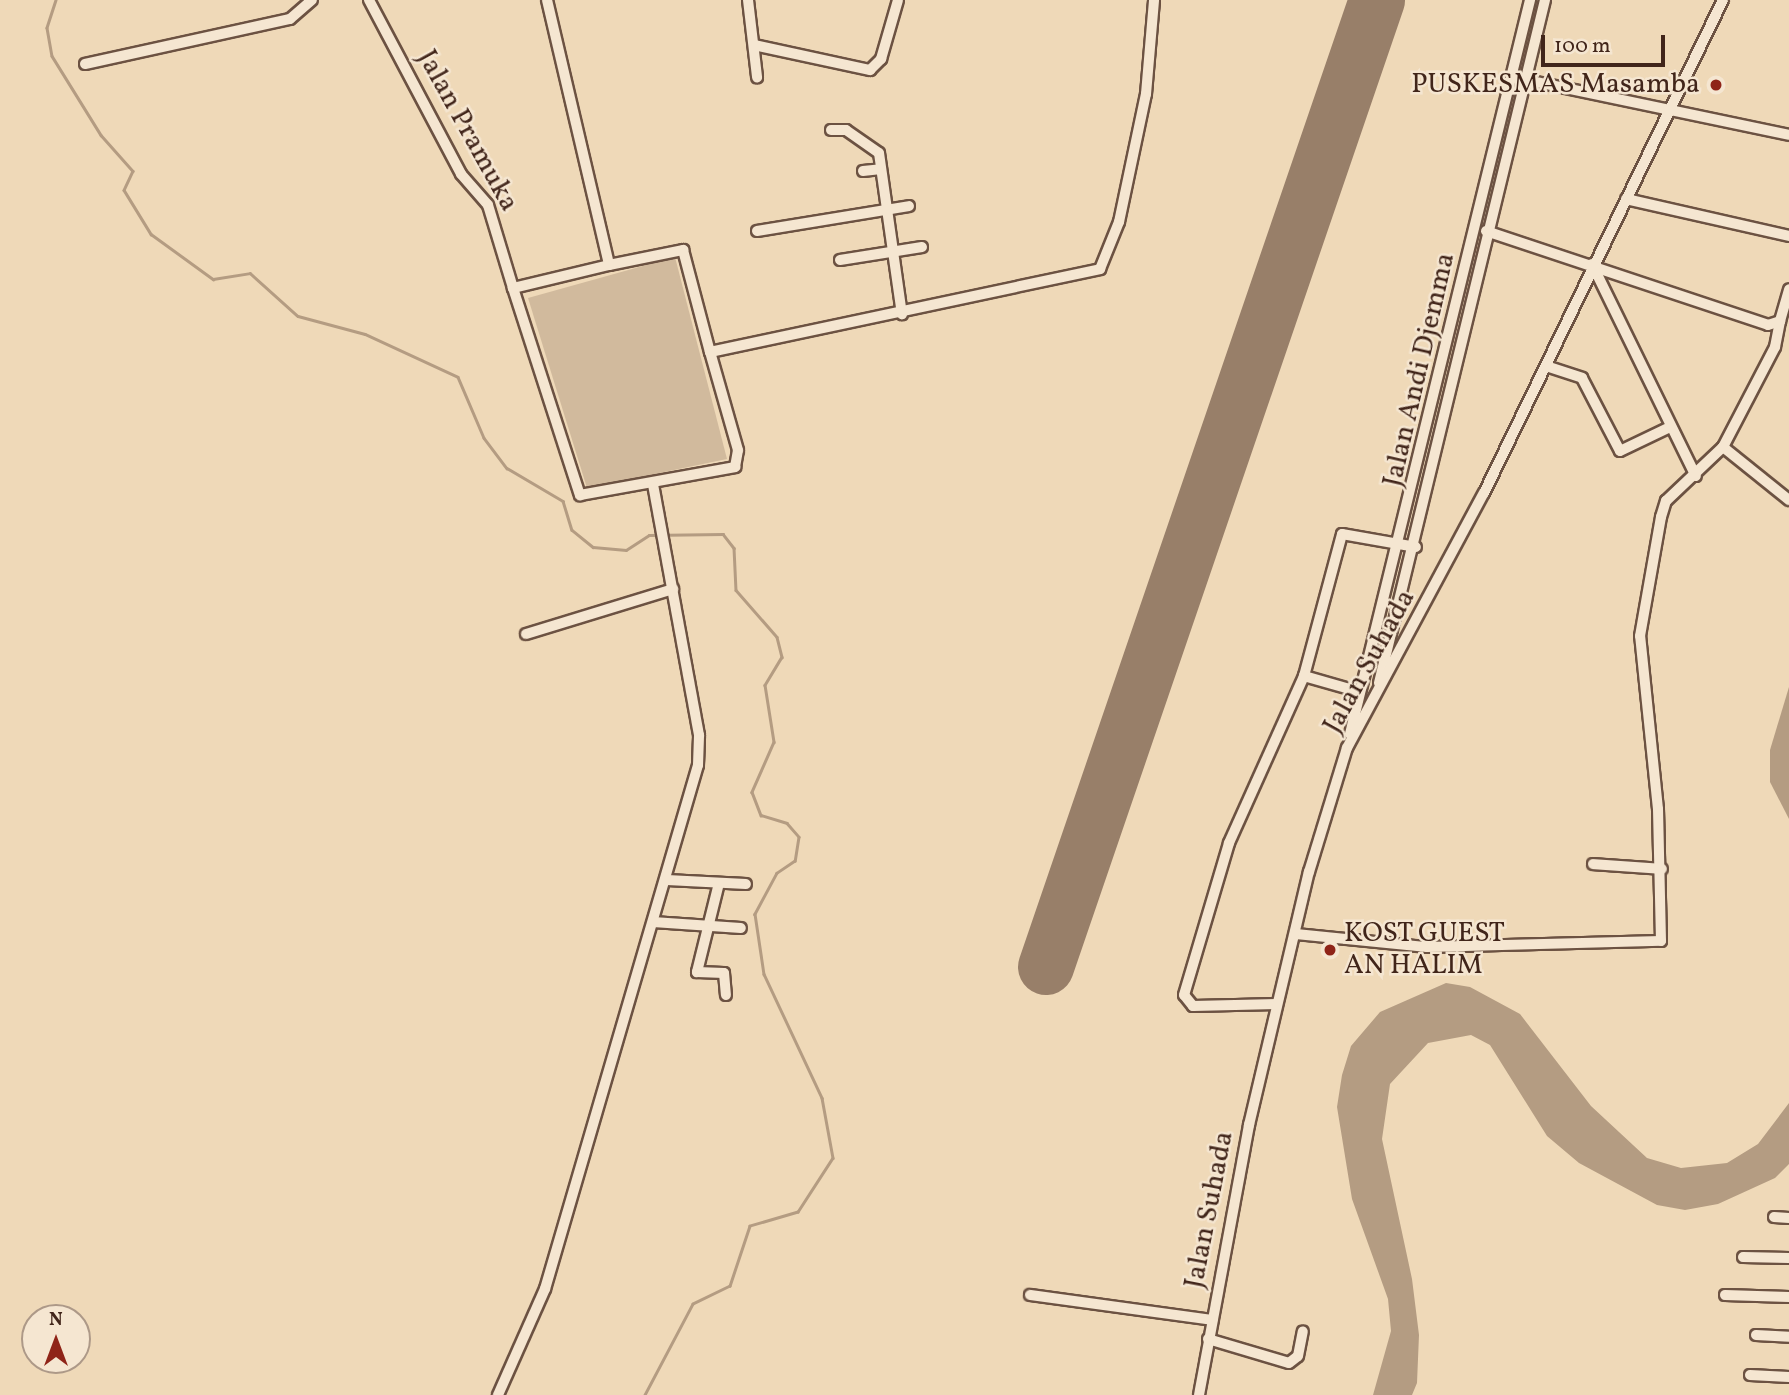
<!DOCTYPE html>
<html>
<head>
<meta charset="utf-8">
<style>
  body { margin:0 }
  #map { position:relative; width:1789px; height:1395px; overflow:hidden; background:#efd9b8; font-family:Vollkorn,serif }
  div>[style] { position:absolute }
  .green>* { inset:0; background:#d1ba9d }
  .water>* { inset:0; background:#b49c82 }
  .stream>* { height:2.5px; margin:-1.25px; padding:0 1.25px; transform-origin:1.25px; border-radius:1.25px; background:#b49c82 }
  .runway>* { height:56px; margin:-28px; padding:0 28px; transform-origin:28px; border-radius:28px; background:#987f69 }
  .roads { filter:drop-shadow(2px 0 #6c5242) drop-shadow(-2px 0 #6c5242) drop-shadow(0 2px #6c5242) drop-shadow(0 -2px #6c5242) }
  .minor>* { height:10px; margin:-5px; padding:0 5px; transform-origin:5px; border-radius:5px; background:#f5e6d1 }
  .dots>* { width:19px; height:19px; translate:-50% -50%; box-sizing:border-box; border:4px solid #f5e6d1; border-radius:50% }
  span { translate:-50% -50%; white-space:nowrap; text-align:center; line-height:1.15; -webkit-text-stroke:5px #f5e6d1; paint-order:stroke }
  .poi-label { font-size:28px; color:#41251a }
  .right { translate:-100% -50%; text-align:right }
  .left { translate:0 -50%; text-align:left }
  .street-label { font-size:28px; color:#41251a }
  .north { position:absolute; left:21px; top:1304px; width:70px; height:70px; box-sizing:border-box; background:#f5e6d1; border:2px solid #ad9988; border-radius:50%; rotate:0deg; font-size:19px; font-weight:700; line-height:28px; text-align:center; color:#41251a }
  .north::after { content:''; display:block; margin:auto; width:24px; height:32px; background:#8f2418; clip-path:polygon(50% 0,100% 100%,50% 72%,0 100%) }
  .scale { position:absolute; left:1541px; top:35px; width:124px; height:32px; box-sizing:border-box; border:4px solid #41251a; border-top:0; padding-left:9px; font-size:21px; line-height:24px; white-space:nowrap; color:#41251a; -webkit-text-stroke:5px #f5e6d1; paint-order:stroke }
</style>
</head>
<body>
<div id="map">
  <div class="green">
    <i style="clip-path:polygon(675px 257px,727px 459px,587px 488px,528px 298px)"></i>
  </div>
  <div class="water">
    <i style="clip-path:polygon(1789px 687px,1789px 819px,1770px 782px,1770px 750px)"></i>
    <i style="clip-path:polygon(1446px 983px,1470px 987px,1520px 1014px,1591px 1106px,1647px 1158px,1681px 1168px,1727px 1163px,1758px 1144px,1789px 1103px,1789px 1164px,1775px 1178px,1718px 1204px,1685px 1210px,1657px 1205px,1579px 1163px,1547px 1136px,1490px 1045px,1471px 1035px,1428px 1043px,1390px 1084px,1382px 1139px,1412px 1279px,1419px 1335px,1417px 1383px,1412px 1395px,1373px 1395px,1391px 1331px,1388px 1299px,1352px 1199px,1337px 1107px,1342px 1075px,1351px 1046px,1380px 1012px)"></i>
  </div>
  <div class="stream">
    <i style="left:56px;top:0;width:29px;rotate:108deg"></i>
    <i style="left:47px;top:28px;width:28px;rotate:80deg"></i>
    <i style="left:52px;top:56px;width:93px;rotate:58.2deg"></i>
    <i style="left:101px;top:135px;width:48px;rotate:48.4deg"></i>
    <i style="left:133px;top:171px;width:21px;rotate:115deg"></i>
    <i style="left:124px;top:190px;width:52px;rotate:58.5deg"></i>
    <i style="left:151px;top:234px;width:77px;rotate:36deg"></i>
    <i style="left:213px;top:279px;width:37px;rotate:-9deg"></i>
    <i style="left:250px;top:273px;width:64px;rotate:41.9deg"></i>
    <i style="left:298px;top:316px;width:69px;rotate:15deg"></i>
    <i style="left:365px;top:334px;width:102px;rotate:24.8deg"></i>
    <i style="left:458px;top:377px;width:66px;rotate:66.9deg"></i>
    <i style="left:484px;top:438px;width:38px;rotate:53deg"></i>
    <i style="left:507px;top:468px;width:65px;rotate:30.5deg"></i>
    <i style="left:563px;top:501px;width:30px;rotate:73deg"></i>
    <i style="left:572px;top:530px;width:27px;rotate:39deg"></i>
    <i style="left:593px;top:547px;width:33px;rotate:5deg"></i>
    <i style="left:626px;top:550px;width:27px;rotate:-33deg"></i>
    <i style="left:649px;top:535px;width:74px;rotate:-0.8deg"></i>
    <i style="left:723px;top:534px;width:18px;rotate:52deg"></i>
    <i style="left:734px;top:548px;width:42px;rotate:87.3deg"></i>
    <i style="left:736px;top:590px;width:62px;rotate:48.9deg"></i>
    <i style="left:777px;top:637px;width:21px;rotate:76deg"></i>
    <i style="left:782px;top:657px;width:33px;rotate:121deg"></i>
    <i style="left:765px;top:685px;width:58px;rotate:81deg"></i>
    <i style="left:774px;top:742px;width:55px;rotate:113.7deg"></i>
    <i style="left:752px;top:792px;width:25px;rotate:69deg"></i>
    <i style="left:761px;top:815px;width:27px;rotate:17deg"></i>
    <i style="left:787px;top:823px;width:18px;rotate:49deg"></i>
    <i style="left:799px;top:837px;width:24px;rotate:99deg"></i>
    <i style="left:795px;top:861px;width:22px;rotate:146deg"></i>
    <i style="left:777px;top:873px;width:47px;rotate:118.2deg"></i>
    <i style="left:755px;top:914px;width:61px;rotate:81.5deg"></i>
    <i style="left:764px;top:974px;width:137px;rotate:64.9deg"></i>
    <i style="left:822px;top:1098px;width:61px;rotate:79.6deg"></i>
    <i style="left:833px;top:1158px;width:64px;rotate:122.9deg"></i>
    <i style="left:798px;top:1212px;width:50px;rotate:163.7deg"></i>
    <i style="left:750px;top:1226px;width:63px;rotate:108.4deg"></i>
    <i style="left:730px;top:1286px;width:41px;rotate:154.1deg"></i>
    <i style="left:693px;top:1304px;width:103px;rotate:117.8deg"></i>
  </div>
  <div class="runway">
    <i style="left:1046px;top:967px;width:1022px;rotate:-71.1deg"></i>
  </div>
  <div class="roads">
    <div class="minor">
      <i style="left:369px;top:0;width:197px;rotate:62.1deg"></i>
      <i style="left:461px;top:174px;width:41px;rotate:48.9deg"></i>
      <i style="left:488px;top:205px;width:87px;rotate:73.2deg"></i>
      <i style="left:547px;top:0;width:272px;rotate:76.8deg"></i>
      <i style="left:609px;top:265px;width:76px;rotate:-11.5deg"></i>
      <i style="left:683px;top:250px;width:106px;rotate:75.2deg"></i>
      <i style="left:710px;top:352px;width:399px;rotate:-12deg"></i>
      <i style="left:1100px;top:269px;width:51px;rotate:-68deg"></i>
      <i style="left:1119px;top:222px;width:131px;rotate:-78.1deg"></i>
      <i style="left:1146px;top:94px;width:94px;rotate:-85.1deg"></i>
      <i style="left:748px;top:0;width:78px;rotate:83.3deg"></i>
      <i style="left:754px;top:45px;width:119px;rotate:12.2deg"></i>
      <i style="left:870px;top:70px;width:16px;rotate:-45deg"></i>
      <i style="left:881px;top:59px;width:61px;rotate:-73.9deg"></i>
      <i style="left:85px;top:64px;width:210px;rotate:-12.4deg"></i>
      <i style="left:290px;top:19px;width:29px;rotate:-41deg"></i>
      <i style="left:1512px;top:77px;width:283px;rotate:11.8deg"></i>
      <i style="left:831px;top:130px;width:15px"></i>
      <i style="left:846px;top:130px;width:40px;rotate:34.9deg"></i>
      <i style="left:879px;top:153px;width:163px;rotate:81.9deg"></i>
      <i style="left:863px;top:171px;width:18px;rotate:-6deg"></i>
      <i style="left:1626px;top:199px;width:167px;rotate:12.8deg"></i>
      <i style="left:757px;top:231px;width:154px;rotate:-9.3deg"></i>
      <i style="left:1486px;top:231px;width:297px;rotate:18.4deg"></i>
      <i style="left:1768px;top:325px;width:13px;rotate:-18deg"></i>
      <i style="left:1780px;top:321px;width:33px;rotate:-74deg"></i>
      <i style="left:840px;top:260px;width:83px;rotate:-9deg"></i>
      <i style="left:1592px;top:264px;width:236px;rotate:63.9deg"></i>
      <i style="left:609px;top:265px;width:99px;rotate:166.5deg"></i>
      <i style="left:513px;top:288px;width:218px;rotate:72.1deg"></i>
      <i style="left:580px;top:495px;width:158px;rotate:-10.2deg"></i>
      <i style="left:735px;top:467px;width:17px;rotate:-80deg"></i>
      <i style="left:738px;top:450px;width:102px;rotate:-105.9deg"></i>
      <i style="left:1546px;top:366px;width:38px;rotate:18deg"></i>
      <i style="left:1582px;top:378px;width:82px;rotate:62.5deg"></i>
      <i style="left:1620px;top:451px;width:55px;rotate:-25.6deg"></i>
      <i style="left:1723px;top:447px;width:85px;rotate:38.8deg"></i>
      <i style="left:526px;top:634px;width:154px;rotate:-17deg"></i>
      <i style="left:1304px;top:676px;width:58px;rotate:15.9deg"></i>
      <i style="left:1379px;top:683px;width:703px;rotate:-76.34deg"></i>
      <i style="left:1350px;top:734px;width:756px;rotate:-76.22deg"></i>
      <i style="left:1593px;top:864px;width:69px;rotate:4.1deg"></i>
      <i style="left:667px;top:880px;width:79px;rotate:2.9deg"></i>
      <i style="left:719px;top:883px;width:92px;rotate:103.9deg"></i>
      <i style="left:697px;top:972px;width:27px;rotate:2deg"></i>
      <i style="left:724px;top:973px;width:22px;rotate:85deg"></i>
      <i style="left:653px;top:922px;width:88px;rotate:3.9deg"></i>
      <i style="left:1296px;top:934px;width:132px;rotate:5.7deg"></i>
      <i style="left:1427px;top:947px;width:234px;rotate:-1.5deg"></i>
      <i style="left:1661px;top:941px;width:132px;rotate:-91.3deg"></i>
      <i style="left:1658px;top:809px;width:174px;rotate:-95.9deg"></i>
      <i style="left:1640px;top:636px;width:121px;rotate:-80deg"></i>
      <i style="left:1661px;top:517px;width:17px;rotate:-73deg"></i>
      <i style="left:1666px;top:501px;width:79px;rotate:-43.5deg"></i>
      <i style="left:1723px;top:447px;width:113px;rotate:-62.5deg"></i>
      <i style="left:1775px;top:347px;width:26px;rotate:-79deg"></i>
      <i style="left:1277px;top:1004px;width:84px;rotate:178.6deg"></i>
      <i style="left:1193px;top:1006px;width:14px;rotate:-129deg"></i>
      <i style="left:1184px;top:995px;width:159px;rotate:-73.5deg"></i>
      <i style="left:1229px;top:843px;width:183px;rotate:-65.8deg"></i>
      <i style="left:1304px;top:676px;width:147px;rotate:-75deg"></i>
      <i style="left:1342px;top:534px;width:75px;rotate:10deg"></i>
      <i style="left:1774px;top:1217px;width:15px;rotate:4deg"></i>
      <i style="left:1743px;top:1257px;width:46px;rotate:1.2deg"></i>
      <i style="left:1030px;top:1295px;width:184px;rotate:7.8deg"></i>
      <i style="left:1725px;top:1295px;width:64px;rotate:1.8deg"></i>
      <i style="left:1756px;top:1335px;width:33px;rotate:3deg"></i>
      <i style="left:1208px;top:1339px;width:84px;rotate:16.5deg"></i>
      <i style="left:1289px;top:1363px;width:11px;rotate:-38deg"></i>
      <i style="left:1298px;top:1356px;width:25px;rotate:-79deg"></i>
      <i style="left:1750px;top:1375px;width:39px;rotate:3deg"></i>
      <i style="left:498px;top:1395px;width:116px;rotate:-66.1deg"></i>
      <i style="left:545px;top:1289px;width:546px;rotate:-73.72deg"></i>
      <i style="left:698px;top:765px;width:30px;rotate:-88deg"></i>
      <i style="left:699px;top:735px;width:255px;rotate:-100.4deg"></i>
      <i style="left:1199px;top:1395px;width:275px;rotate:-79.5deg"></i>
      <i style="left:1249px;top:1125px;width:260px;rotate:-76.7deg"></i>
      <i style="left:1309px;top:872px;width:130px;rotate:-73deg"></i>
      <i style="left:1347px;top:748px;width:289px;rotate:-61.8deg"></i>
      <i style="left:1484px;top:493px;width:548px;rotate:-64.14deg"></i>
    </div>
  </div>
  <div class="dots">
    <i style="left:1716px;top:85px;background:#8f2418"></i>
    <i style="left:1330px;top:950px;background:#8f2418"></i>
  </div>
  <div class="poi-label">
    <span class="right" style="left:1700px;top:85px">PUSKESMAS Masamba</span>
    <span class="left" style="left:1344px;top:950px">KOST GUEST<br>AN HALIM</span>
  </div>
  <div class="street-label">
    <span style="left:467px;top:131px;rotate:61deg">Jalan Pramuka</span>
    <span style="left:1420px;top:370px;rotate:-77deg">Jalan Andi Djemma</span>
    <span style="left:1370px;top:662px;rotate:-61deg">Jalan Suhada</span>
    <span style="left:1210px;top:1210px;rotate:-79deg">Jalan Suhada</span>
  </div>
  <div class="north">N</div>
  <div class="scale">100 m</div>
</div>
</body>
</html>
